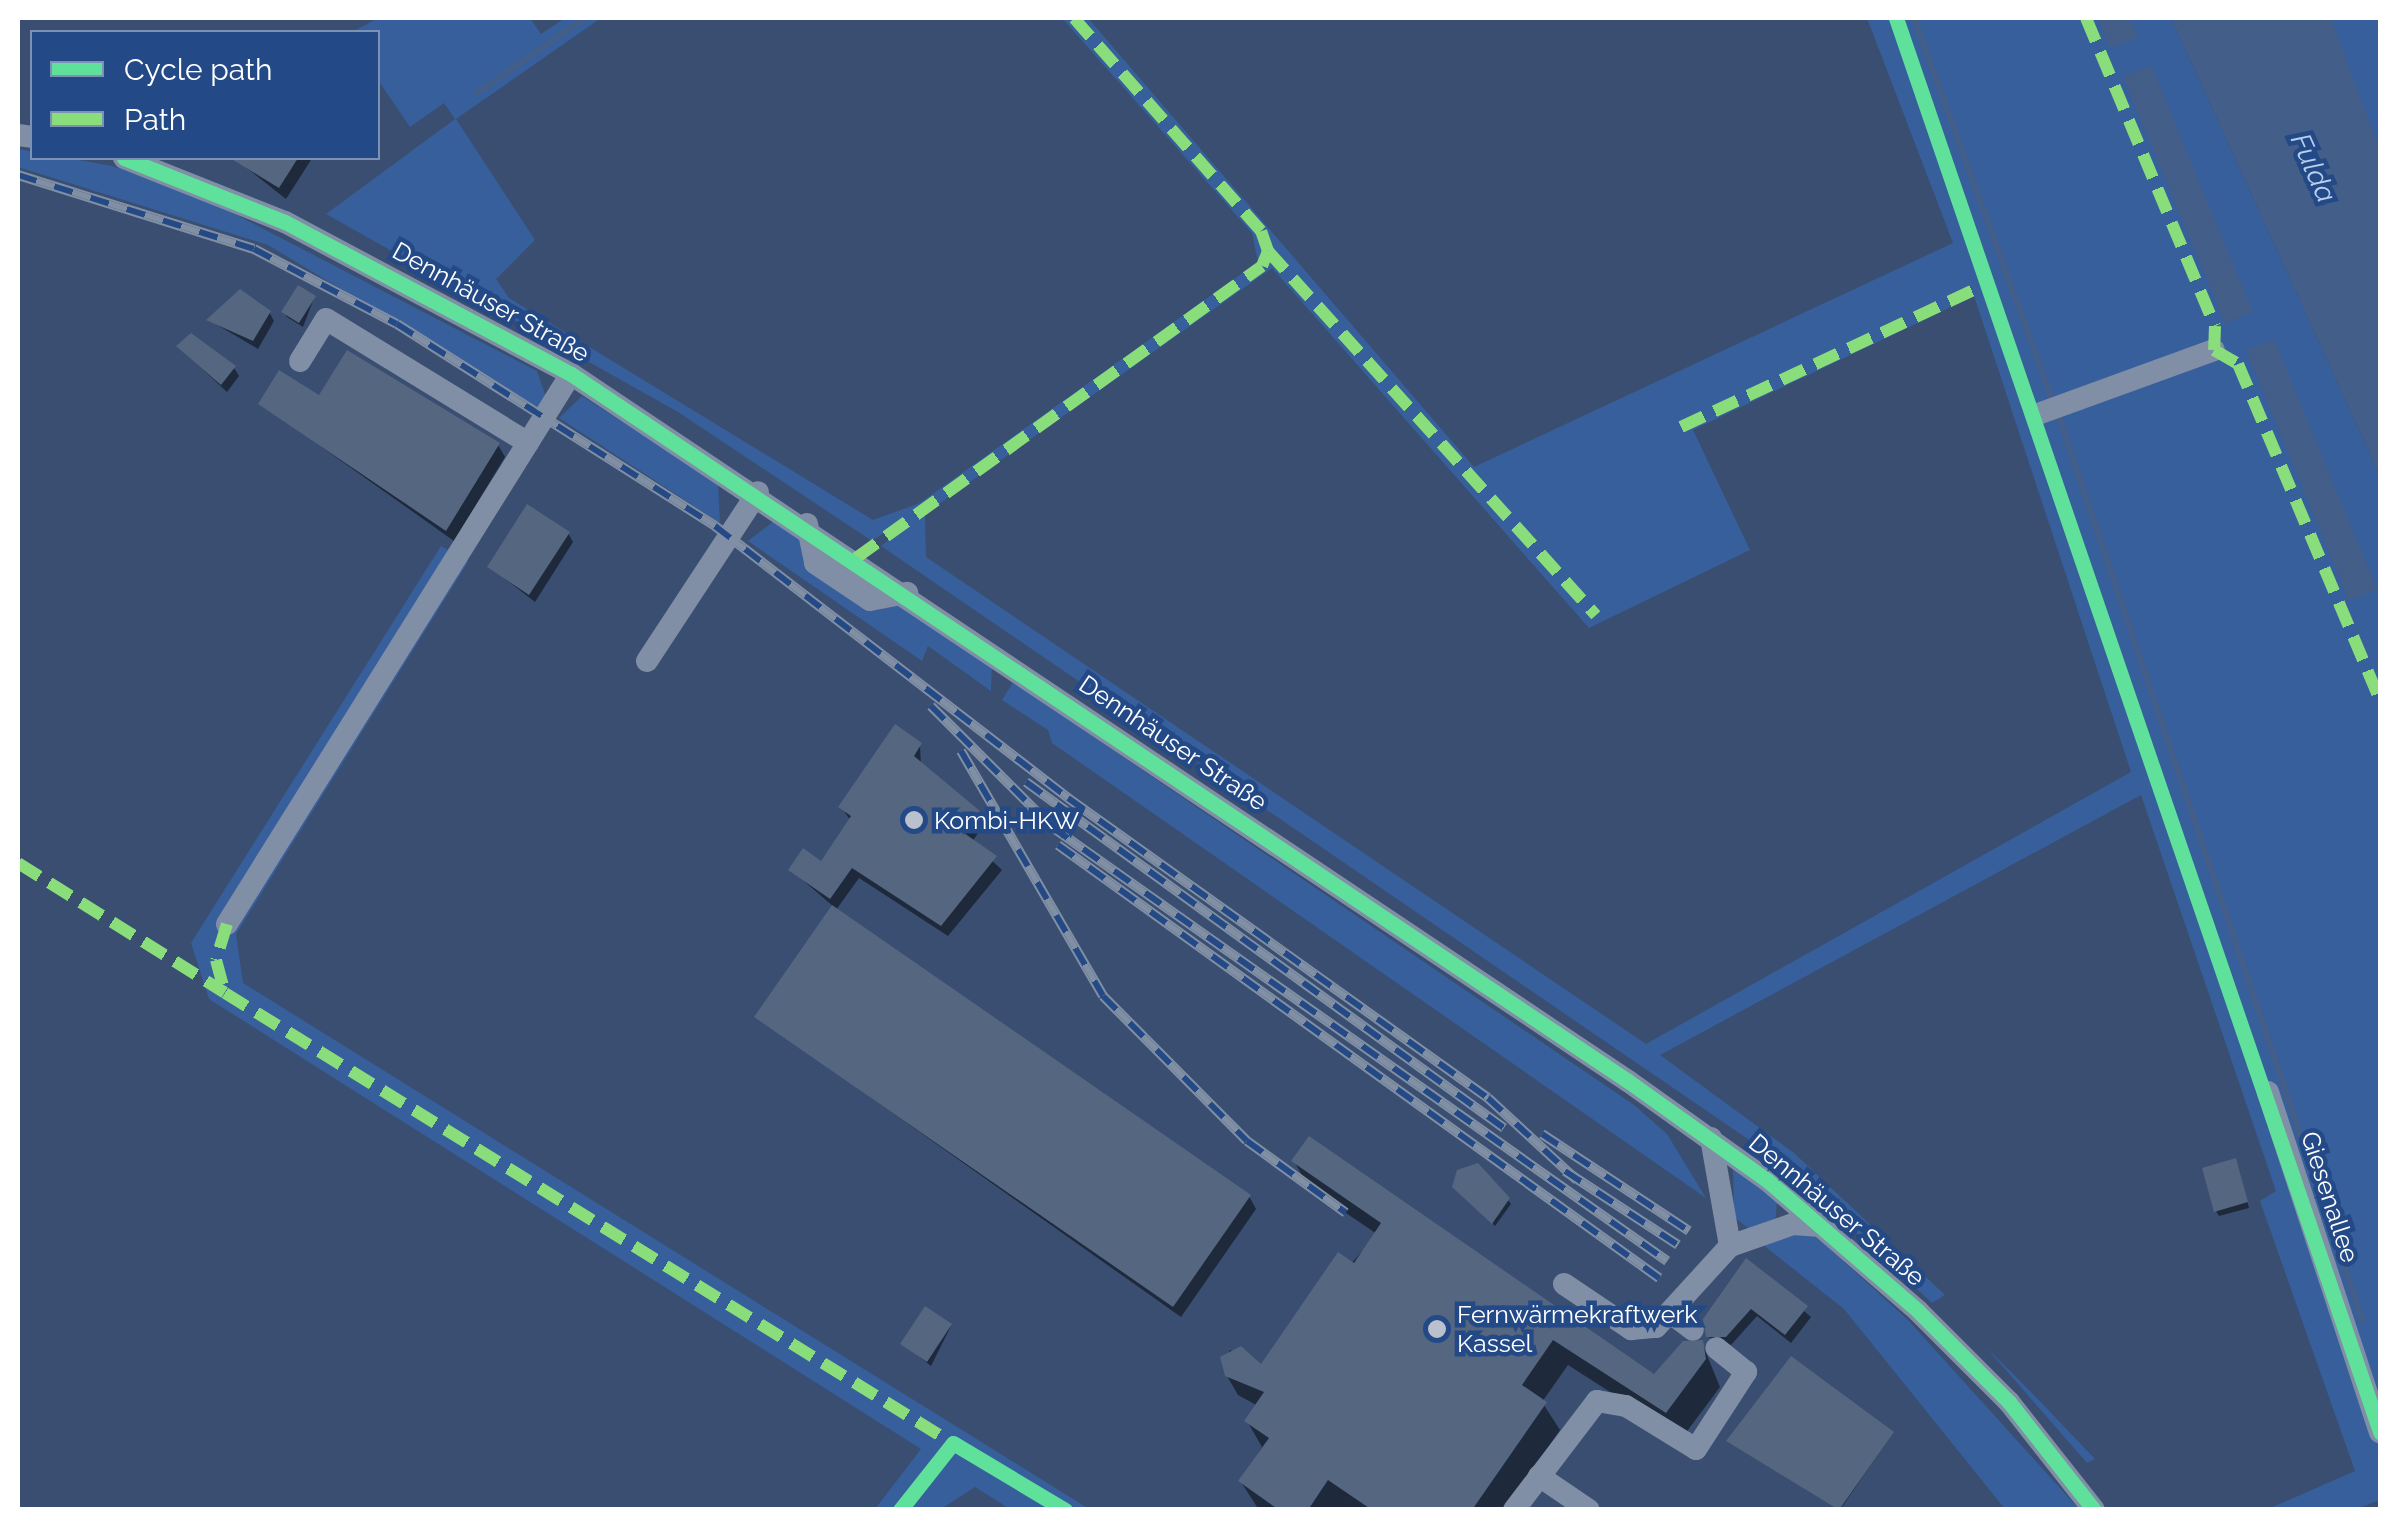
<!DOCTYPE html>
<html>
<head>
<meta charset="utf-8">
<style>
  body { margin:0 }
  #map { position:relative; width:2398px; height:1527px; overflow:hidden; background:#394e70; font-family:Raleway,sans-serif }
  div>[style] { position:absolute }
  .green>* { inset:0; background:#375f9c }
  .water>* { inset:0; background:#445e8a }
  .shadow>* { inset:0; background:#0007 }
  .stream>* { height:6px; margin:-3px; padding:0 3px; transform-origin:3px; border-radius:3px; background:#445e8a }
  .building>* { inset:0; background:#546680 }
  .minor>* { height:22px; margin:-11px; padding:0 11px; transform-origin:11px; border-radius:11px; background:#808fa6 }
  .rail>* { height:10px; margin-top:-5px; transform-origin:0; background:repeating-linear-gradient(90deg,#234986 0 19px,#808fa4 0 38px); box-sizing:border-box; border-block:2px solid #808fa4 }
  .quiet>* { height:12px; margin-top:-6px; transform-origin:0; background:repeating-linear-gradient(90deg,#8add7b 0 25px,transparent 0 37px) }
  .cycleway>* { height:15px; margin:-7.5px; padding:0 7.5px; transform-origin:7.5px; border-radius:7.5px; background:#60e19b }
  .dots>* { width:28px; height:28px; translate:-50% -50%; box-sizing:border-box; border:5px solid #234986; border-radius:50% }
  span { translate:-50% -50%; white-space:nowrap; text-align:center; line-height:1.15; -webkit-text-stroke:9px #234986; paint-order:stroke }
  .street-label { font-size:25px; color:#fff }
  .poi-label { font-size:25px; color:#fff }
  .left { translate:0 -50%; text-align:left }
  .water-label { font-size:28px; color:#b9cff0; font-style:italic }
  .frame { position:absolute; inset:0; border:20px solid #fff; pointer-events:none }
  .legend { position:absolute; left:30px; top:30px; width:350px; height:130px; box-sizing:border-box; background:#234986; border:2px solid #7b92b6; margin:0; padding:12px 18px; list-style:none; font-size:30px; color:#fff }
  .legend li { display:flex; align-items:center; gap:20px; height:50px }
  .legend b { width:50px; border:2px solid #7b92b6 }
</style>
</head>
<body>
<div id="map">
  <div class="green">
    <i style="clip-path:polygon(evenodd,378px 18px,530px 18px,541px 34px,565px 18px,601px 18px,456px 119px,535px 240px,496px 279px,509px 298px,873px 520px,920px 503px,1258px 262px,1252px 233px,1062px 18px,1088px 18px,1474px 467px,1953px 243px,1867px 18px,2171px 18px,2380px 476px,2380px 1500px,2356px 1509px,2268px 1509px,2355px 1471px,2260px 1201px,2276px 1191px,2141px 795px,1660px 1055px,1794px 1153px,1945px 1295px,1932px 1303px,1780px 1161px,881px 546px,894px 536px,887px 531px,872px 541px,678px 412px,326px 214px,455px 119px,444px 103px,410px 127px,378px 80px,378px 32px,352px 32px,378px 18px,1272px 268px,1589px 628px,1750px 550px,1693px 430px,1974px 296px,2131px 772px,1646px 1044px,926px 557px,925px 514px,1272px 268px)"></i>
    <i style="clip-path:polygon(2331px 18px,2380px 18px,2380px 152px,2367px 124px)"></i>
    <i style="clip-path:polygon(18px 149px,112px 166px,202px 197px,537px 371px,546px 397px,540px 409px,268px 245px,18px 167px)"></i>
    <i style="clip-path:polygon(582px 396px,718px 483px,720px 523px,559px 418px)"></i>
    <i style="clip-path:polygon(774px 521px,992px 662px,991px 691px,928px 646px,922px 661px,748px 541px)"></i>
    <i style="clip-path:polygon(441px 546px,468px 562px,236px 934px,243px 983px,1089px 1509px,1010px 1509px,975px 1487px,941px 1509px,875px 1509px,921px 1449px,209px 999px,191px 943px)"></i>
    <i style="clip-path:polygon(1013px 682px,1634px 1105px,1667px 1134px,1706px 1198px,1052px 743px,1048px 730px,1002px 700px)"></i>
    <i style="clip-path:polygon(1733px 1168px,1777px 1201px,1775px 1223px,1749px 1229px,1734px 1217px)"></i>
    <i style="clip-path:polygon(1795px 1233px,1816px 1236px,1908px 1320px,2079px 1509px,2005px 1509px,1844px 1309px,1762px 1244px)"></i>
    <i style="clip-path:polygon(1985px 1346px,2035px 1396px,2095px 1459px,2087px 1463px)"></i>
  </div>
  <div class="water">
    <i style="clip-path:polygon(2098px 18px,2130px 18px,2138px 38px,2110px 48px)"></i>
    <i style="clip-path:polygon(2171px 18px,2331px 18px,2380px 152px,2380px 476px)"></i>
    <i style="clip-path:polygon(2151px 65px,2253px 312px,2225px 323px,2123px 77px)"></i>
    <i style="clip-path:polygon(2274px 339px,2377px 589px,2349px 601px,2246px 350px)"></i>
  </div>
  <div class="shadow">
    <i style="clip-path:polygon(234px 158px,309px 158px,311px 160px,286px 199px)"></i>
    <i style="clip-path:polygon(314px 298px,303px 327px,287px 317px,284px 312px)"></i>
    <i style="clip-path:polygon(269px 312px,274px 321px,258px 349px,209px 320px)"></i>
    <i style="clip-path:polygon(179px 347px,234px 368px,239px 376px,227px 392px)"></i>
    <i style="clip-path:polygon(320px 398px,498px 445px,505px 457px,454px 541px,261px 404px)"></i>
    <i style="clip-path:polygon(568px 533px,573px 542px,535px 602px,490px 567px)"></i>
    <i style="clip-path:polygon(920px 745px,921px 765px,978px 812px,984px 824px,972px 842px,1002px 870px,948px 936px,859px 878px,836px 910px,1249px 1196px,1256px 1209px,1181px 1317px,757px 1017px,834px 907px,791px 870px,822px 864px,851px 821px,841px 807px)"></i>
    <i style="clip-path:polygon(1294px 1161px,1654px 1377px,1702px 1343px,1720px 1387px,1682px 1438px,1568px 1365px,1542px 1402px,1560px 1430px,1505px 1510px,1259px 1510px,1241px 1482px,1262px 1447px,1247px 1421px,1258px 1406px,1238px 1395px,1223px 1369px,1230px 1350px,1261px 1368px,1377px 1234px,1309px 1188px)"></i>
    <i style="clip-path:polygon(2238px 1166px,2249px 1208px,2219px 1216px,2216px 1211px)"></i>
    <i style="clip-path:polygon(1458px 1187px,1508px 1200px,1511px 1204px,1495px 1226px)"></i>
    <i style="clip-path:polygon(1746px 1261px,1811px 1317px,1791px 1343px,1757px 1316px,1731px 1345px,1708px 1337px)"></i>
    <i style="clip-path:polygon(951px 1326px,931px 1366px,903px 1344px)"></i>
    <i style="clip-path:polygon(1892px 1434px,1840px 1510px,1730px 1443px)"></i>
  </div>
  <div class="stream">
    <i style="left:1914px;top:18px;width:405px;rotate:70.1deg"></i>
    <i style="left:477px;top:93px;width:131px;rotate:-34.8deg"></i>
    <i style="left:2059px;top:417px;width:952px;rotate:71.43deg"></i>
  </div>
  <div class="building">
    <i style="clip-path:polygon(230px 158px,298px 158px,279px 188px)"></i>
    <i style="clip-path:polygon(298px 285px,316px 296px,299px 323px,281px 312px)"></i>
    <i style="clip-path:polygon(240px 289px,271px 311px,253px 341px,206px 320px)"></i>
    <i style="clip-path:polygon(191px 333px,236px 366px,221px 385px,176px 346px)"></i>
    <i style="clip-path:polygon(347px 350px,500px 443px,446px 531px,258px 404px,279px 370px,319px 395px)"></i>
    <i style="clip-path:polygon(527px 504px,570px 532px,529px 595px,487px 567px)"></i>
    <i style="clip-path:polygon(895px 724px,922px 743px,914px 756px,980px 811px,964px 833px,997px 856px,941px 926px,852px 868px,830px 899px,788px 870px,803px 848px,821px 861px,851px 816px,838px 807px)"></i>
    <i style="clip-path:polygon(832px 905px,1251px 1195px,1173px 1307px,754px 1017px)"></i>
    <i style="clip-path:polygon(1309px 1136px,1654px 1374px,1683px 1341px,1703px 1340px,1706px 1359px,1666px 1413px,1553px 1340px,1522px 1385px,1547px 1402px,1472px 1510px,1372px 1510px,1328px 1480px,1308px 1510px,1279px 1510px,1238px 1481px,1269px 1438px,1244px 1421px,1264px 1392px,1225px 1376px,1220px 1357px,1241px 1346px,1261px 1364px,1338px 1252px,1354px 1263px,1381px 1223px,1291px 1161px)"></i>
    <i style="clip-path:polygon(2236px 1158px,2248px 1202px,2214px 1212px,2202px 1168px)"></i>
    <i style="clip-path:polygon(1478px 1163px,1510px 1198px,1492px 1224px,1452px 1187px,1457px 1170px)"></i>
    <i style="clip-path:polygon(1746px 1258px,1808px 1306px,1785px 1335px,1751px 1309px,1726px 1337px,1706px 1337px,1703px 1319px)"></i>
    <i style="clip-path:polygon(925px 1306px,952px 1324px,927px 1362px,900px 1344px)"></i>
    <i style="clip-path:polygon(1791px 1356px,1894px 1432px,1839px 1510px,1726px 1441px)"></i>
  </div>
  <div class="minor">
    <i style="left:18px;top:135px;width:14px;rotate:8deg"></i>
    <i style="left:124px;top:158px;width:173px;rotate:21.7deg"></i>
    <i style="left:285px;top:222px;width:324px;rotate:28deg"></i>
    <i style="left:571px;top:374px;width:1272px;rotate:33.78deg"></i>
    <i style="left:1628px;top:1081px;width:171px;rotate:35.5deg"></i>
    <i style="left:1767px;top:1180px;width:200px;rotate:40.9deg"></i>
    <i style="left:1918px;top:1311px;width:129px;rotate:45deg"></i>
    <i style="left:2009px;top:1402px;width:137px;rotate:51.8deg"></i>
    <i style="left:300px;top:361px;width:49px;rotate:-58.2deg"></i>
    <i style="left:326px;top:319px;width:237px;rotate:31.5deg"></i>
    <i style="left:2038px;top:414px;width:187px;rotate:-20deg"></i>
    <i style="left:807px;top:524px;width:40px;rotate:78deg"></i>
    <i style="left:815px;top:563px;width:66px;rotate:33.9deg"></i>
    <i style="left:870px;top:600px;width:38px;rotate:-11deg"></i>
    <i style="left:647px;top:661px;width:202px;rotate:-56.7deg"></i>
    <i style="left:227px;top:924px;width:649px;rotate:-57.98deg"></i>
    <i style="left:2268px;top:1092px;width:358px;rotate:71.8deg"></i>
    <i style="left:1711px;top:1138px;width:110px;rotate:80deg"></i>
    <i style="left:1564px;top:1284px;width:81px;rotate:33.9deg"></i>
    <i style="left:1631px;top:1329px;width:25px;rotate:-5deg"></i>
    <i style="left:1656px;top:1327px;width:110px;rotate:-47.6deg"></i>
    <i style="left:1730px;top:1246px;width:67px;rotate:-19.2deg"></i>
    <i style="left:1793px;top:1224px;width:31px;rotate:4deg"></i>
    <i style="left:1672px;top:1314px;width:26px;rotate:37deg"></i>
    <i style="left:1539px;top:1476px;width:60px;rotate:34.2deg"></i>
    <i style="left:1514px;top:1510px;width:137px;rotate:-52.7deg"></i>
    <i style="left:1597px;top:1401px;width:29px;rotate:10deg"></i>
    <i style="left:1626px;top:1406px;width:82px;rotate:31.6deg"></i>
    <i style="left:1696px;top:1449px;width:92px;rotate:-57deg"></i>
    <i style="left:1746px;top:1372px;width:38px;rotate:-141deg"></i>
  </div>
  <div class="rail">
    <i style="left:18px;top:175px;width:247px;rotate:17.4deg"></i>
    <i style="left:254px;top:249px;width:161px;rotate:27.7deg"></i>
    <i style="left:397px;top:324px;width:377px;rotate:32.4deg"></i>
    <i style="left:715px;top:526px;width:446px;rotate:37.6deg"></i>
    <i style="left:1068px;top:798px;width:516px;rotate:35.54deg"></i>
    <i style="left:1488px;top:1098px;width:121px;rotate:42.7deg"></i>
    <i style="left:931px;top:706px;width:171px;rotate:45deg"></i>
    <i style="left:1052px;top:827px;width:753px;rotate:35.21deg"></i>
    <i style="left:961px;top:751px;width:283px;rotate:59.9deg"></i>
    <i style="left:1103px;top:996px;width:204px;rotate:45.2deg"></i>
    <i style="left:1247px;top:1141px;width:122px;rotate:36deg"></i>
    <i style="left:1026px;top:782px;width:590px;rotate:35.9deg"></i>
    <i style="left:1058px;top:845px;width:741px;rotate:35.77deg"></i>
    <i style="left:1542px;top:1134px;width:176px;rotate:33.4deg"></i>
    <i style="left:1565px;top:1171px;width:135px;rotate:33.2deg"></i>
  </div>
  <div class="quiet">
    <i style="left:2086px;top:18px;width:334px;rotate:67.3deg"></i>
    <i style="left:2215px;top:326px;width:24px;rotate:92deg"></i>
    <i style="left:2214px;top:350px;width:28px;rotate:30deg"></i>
    <i style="left:2238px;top:364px;width:365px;rotate:67.1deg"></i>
    <i style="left:1268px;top:251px;width:490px;rotate:48deg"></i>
    <i style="left:1681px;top:427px;width:344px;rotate:-25.1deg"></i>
    <i style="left:856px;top:558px;width:500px;rotate:-35.72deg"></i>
    <i style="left:1262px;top:266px;width:16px;rotate:-68deg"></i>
    <i style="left:1268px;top:251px;width:21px;rotate:-109deg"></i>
    <i style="left:1261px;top:231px;width:283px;rotate:-131.3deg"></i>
    <i style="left:18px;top:863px;width:244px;rotate:32.1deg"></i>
    <i style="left:227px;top:924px;width:38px;rotate:107deg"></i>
    <i style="left:216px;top:960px;width:34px;rotate:75deg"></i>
    <i style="left:225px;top:993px;width:861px;rotate:31.75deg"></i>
  </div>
  <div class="cycleway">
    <i style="left:1896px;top:18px;width:1495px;rotate:71.1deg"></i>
    <i style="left:124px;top:158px;width:173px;rotate:21.7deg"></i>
    <i style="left:285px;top:222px;width:324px;rotate:28deg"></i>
    <i style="left:571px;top:374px;width:1272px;rotate:33.78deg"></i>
    <i style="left:1628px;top:1081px;width:171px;rotate:35.5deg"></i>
    <i style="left:1767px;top:1180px;width:200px;rotate:40.9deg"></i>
    <i style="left:1918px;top:1311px;width:129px;rotate:45deg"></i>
    <i style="left:2009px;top:1402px;width:137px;rotate:51.8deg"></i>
    <i style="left:900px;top:1510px;width:85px;rotate:-51.7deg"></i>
    <i style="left:953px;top:1443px;width:131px;rotate:30.9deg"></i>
  </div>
  <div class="dots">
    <i style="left:914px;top:820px;background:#bac1cd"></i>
    <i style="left:1437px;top:1329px;background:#bac1cd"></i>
  </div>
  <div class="street-label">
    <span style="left:491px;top:302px;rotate:29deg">Dennhäuser Straße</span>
    <span style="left:1173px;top:743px;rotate:34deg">Dennhäuser Straße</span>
    <span style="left:2330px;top:1197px;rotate:72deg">Giesenallee</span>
    <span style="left:1837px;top:1210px;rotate:40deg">Dennhäuser Straße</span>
  </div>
  <div class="poi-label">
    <span class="left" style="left:934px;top:820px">Kombi-HKW</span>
    <span class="left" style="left:1457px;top:1329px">Fernwärmekraftwerk<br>Kassel</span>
  </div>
  <div class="water-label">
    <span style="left:2313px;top:168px;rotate:66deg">Fulda</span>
  </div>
  <div class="frame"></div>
  <ul class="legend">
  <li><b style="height:12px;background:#60e19b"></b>Cycle path</li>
  <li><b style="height:12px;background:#8add7b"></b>Path</li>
  </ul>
</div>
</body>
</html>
